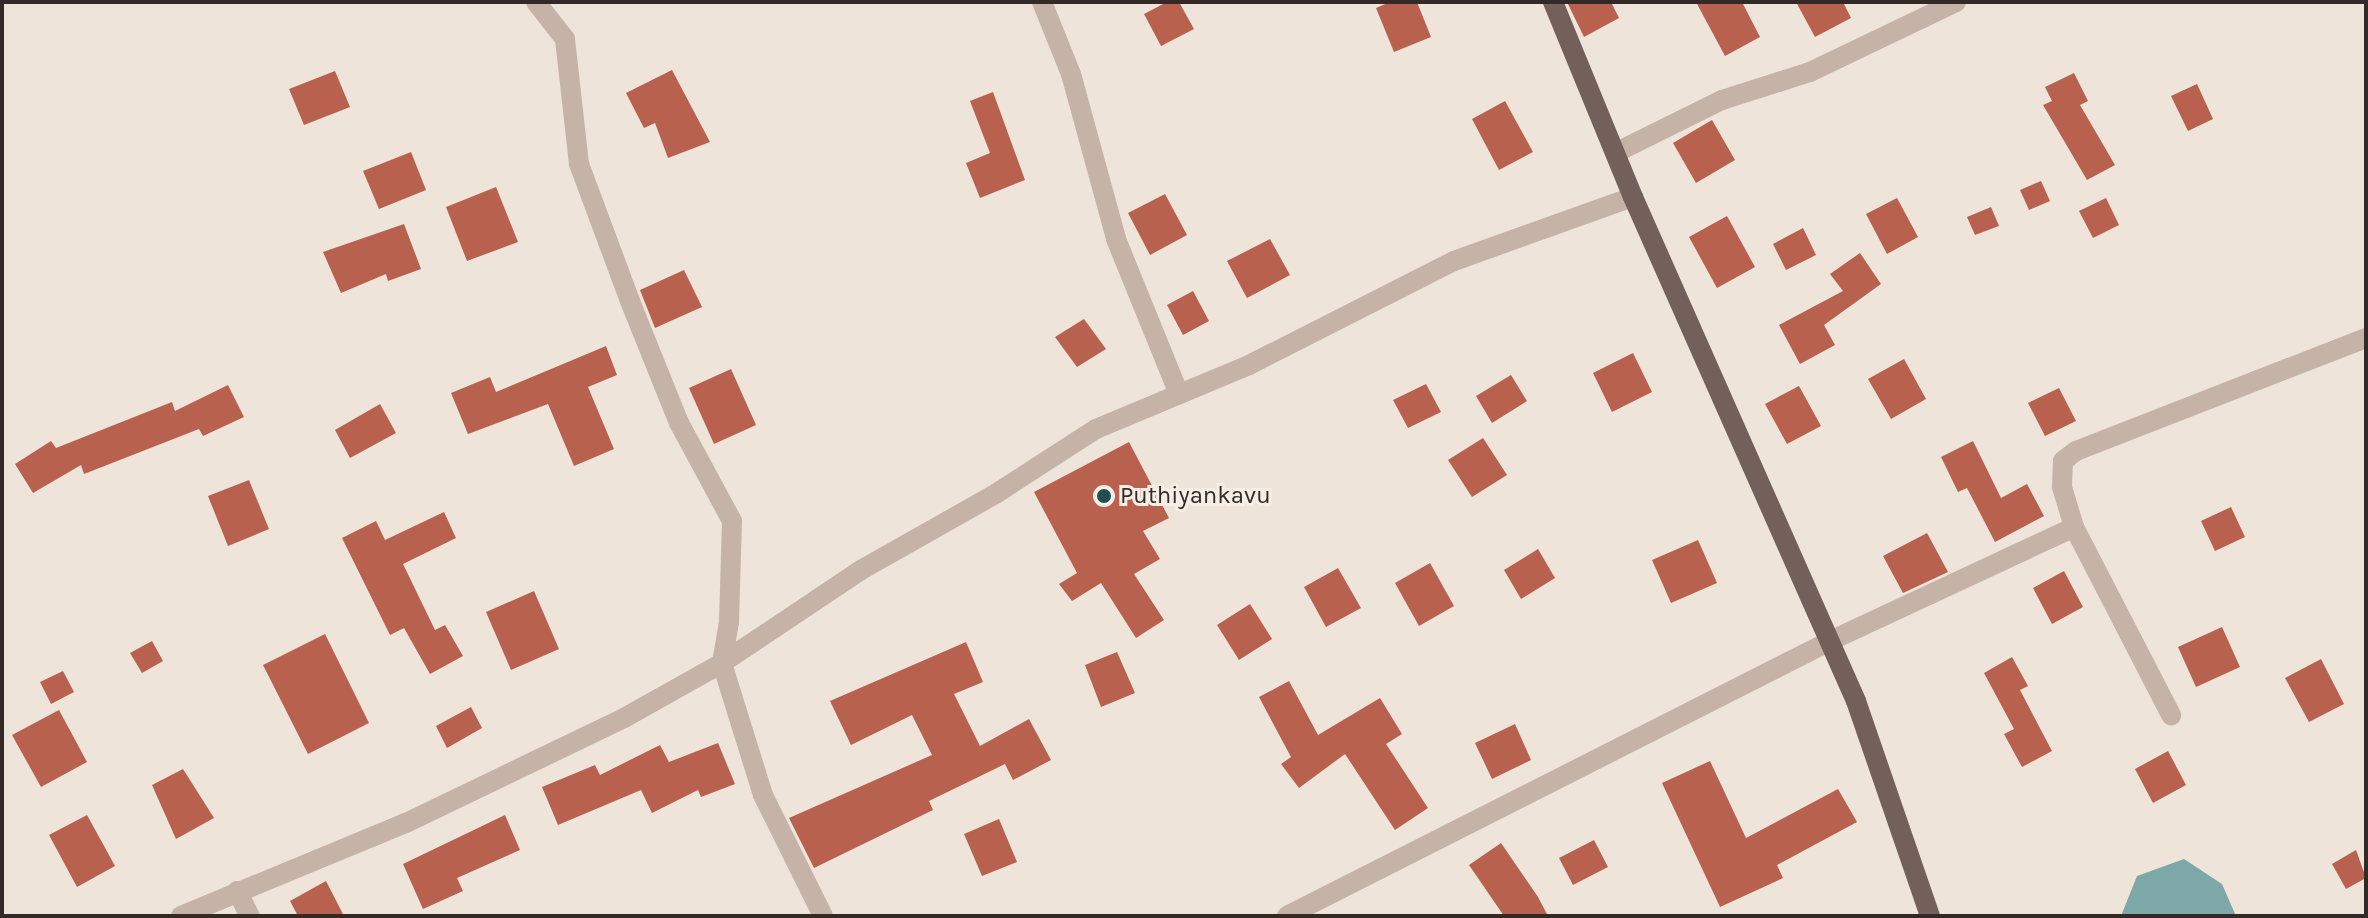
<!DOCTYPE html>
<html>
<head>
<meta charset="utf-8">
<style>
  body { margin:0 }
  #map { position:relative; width:2368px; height:918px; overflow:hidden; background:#eee4da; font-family:Karla,sans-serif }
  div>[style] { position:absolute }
  .water>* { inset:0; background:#7da8a7 }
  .building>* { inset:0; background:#b8614e }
  .minor>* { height:20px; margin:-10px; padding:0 10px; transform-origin:10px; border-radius:10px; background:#c5b3a8 }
  .major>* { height:20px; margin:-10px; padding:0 10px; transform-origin:10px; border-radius:10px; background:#73605a }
  .dots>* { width:22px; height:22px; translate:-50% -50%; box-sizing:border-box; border:4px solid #f7eee6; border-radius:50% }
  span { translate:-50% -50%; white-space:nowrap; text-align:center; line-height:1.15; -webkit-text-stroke:6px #f7eee6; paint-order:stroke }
  .poi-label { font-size:24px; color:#332a27 }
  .left { translate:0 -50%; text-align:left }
  .frame { position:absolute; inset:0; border:4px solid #332a27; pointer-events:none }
</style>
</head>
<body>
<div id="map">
  <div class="water">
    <i style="clip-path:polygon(2184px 859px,2222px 884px,2236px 916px,2121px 916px,2137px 876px)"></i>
  </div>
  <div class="building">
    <i style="clip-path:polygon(1167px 2px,1179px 2px,1194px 29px,1161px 46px,1144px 14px)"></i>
    <i style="clip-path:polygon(1390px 2px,1417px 2px,1431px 37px,1394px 52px,1376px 8px)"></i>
    <i style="clip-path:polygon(1567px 2px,1611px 2px,1619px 18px,1584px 37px)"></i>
    <i style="clip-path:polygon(1696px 2px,1742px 2px,1760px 37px,1725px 56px)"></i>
    <i style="clip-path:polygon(1796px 2px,1843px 2px,1851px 18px,1815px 37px)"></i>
    <i style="clip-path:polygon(672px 70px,710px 142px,668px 158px,655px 123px,644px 128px,626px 93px)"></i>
    <i style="clip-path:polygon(335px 71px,350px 107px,304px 125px,289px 89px)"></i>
    <i style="clip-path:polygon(2074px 73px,2088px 101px,2080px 105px,2115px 165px,2087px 180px,2043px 105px,2052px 101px,2045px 87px)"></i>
    <i style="clip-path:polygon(2197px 84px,2213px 119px,2188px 131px,2171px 96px)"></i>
    <i style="clip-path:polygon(993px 92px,1025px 180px,980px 198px,966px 163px,990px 153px,970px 101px)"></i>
    <i style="clip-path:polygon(1505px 101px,1533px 152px,1499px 170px,1472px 119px)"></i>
    <i style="clip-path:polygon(1712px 120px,1735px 160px,1696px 183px,1673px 143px)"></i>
    <i style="clip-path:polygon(411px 152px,426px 190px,379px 209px,363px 171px)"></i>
    <i style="clip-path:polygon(2041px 181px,2050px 201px,2029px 210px,2020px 190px)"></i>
    <i style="clip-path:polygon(496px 187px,518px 242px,467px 261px,446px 207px)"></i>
    <i style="clip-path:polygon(1165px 194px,1187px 235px,1150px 255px,1128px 213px)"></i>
    <i style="clip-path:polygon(1897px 198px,1918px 237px,1887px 254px,1866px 214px)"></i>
    <i style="clip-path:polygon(2106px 198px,2119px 225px,2093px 238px,2079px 211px)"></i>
    <i style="clip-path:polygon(1991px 207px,1999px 226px,1975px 235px,1967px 217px)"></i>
    <i style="clip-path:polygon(1727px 216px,1755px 267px,1717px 288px,1689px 237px)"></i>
    <i style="clip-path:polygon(404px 224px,421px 269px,388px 281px,386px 274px,341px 293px,323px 252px)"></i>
    <i style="clip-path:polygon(1803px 228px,1816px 255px,1786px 270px,1773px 244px)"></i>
    <i style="clip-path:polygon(1270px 239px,1290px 275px,1247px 298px,1227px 261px)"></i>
    <i style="clip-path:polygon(1860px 253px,1881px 284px,1824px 325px,1835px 345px,1800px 364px,1779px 325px,1843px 291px,1830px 274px)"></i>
    <i style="clip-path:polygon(684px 270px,702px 307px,655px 328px,640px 290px)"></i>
    <i style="clip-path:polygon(1193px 291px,1209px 321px,1183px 335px,1167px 305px)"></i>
    <i style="clip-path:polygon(1084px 319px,1106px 349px,1077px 367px,1055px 337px)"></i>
    <i style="clip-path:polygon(606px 346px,617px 375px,588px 387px,614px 449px,574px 466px,548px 404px,468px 434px,451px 393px,490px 377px,496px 392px)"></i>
    <i style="clip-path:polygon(1633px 353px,1652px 392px,1612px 412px,1593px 373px)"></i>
    <i style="clip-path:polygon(1904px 359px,1926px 399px,1891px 419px,1868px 379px)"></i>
    <i style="clip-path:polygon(731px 369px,756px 425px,714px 444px,689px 388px)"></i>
    <i style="clip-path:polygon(1511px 375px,1527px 401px,1492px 423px,1476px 396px)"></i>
    <i style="clip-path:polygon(1426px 384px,1441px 412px,1408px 428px,1393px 400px)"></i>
    <i style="clip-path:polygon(228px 385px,244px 417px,203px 436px,199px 429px,84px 474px,81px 465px,33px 493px,15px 464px,51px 441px,56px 448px,172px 402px,175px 411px)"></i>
    <i style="clip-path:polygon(1799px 386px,1821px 426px,1787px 444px,1765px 404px)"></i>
    <i style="clip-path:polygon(2059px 388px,2076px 421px,2045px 436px,2028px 403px)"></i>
    <i style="clip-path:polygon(380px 404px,396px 433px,350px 458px,335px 430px)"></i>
    <i style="clip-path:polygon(1483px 438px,1507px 475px,1472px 497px,1448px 460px)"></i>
    <i style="clip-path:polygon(1973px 441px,2001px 498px,2027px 484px,2044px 516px,1995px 542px,1967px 488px,1958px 492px,1941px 457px)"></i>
    <i style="clip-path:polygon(1129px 442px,1169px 518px,1143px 531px,1160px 559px,1134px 574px,1164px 620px,1136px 638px,1101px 583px,1072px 601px,1059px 584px,1077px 573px,1034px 492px)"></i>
    <i style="clip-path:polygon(249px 480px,269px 529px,228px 546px,208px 496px)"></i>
    <i style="clip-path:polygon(2231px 507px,2245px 537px,2215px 551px,2201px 521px)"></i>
    <i style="clip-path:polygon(444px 512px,456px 538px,403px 564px,435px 630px,445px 625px,463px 656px,430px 674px,404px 628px,390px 635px,342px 538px,376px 521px,385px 540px)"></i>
    <i style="clip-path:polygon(1927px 533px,1948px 572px,1903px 593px,1883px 556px)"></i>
    <i style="clip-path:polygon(1698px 540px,1717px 583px,1671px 603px,1652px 560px)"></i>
    <i style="clip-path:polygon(1538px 549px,1555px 578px,1521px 599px,1504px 570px)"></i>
    <i style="clip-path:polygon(1430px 563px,1454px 606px,1419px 626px,1395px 583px)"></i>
    <i style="clip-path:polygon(1338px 568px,1361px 608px,1326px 627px,1304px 587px)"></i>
    <i style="clip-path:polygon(2064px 571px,2083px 607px,2052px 624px,2033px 588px)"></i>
    <i style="clip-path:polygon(534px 591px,559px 649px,511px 670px,486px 612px)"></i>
    <i style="clip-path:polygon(1250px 604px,1272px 639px,1239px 660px,1217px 625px)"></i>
    <i style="clip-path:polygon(2222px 627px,2240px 667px,2196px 687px,2178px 647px)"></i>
    <i style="clip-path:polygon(325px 634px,369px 723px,308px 754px,263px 665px)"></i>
    <i style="clip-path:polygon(152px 641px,163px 661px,142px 673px,130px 653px)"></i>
    <i style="clip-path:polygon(966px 642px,983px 682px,954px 694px,980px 746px,1029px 719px,1051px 760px,1013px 780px,1005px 764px,929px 801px,933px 810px,814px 868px,789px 818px,932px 755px,912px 715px,851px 745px,830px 701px)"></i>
    <i style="clip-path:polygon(1117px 652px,1135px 693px,1101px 707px,1085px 665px)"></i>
    <i style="clip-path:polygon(2012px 657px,2028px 686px,2020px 690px,2052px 751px,2022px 767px,2004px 734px,2014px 729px,1984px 673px)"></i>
    <i style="clip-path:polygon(2321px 659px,2344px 704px,2309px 722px,2285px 678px)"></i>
    <i style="clip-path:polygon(63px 671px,74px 692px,51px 704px,40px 682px)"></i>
    <i style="clip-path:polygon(1289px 681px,1318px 735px,1380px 698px,1402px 734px,1386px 744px,1428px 808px,1395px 830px,1345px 754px,1299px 788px,1281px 764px,1291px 757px,1259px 697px)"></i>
    <i style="clip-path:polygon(471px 707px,482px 728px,447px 748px,436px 726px)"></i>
    <i style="clip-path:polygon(59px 710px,87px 762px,41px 787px,12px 735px)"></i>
    <i style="clip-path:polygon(1515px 724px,1531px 760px,1492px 779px,1475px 743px)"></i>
    <i style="clip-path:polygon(718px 743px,735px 784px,701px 797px,698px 790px,652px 813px,641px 790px,558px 825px,542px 787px,595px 765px,600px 775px,660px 745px,669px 762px)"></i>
    <i style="clip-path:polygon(2168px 751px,2186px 785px,2153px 803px,2135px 769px)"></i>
    <i style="clip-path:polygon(1710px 761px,1746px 838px,1838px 789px,1857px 822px,1777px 865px,1783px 878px,1720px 907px,1662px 783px)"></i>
    <i style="clip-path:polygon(183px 769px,214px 818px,176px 839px,152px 785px)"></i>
    <i style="clip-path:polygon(87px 815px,115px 866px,77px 887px,49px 835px)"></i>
    <i style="clip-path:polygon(505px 815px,520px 850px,457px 878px,463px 891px,423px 909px,403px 864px)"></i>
    <i style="clip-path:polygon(999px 819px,1017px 862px,982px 876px,964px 834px)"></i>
    <i style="clip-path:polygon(1594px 840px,1608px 867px,1573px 885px,1559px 858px)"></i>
    <i style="clip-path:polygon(1501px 843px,1538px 897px,1548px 916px,1504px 916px,1469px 865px)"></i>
    <i style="clip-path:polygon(2356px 850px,2366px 878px,2346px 889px,2332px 864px)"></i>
    <i style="clip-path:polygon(326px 881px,344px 916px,298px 916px,290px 901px)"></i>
  </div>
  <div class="minor">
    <i style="left:1042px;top:2px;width:78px;rotate:68.1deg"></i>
    <i style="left:1071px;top:74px;width:171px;rotate:74.7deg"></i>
    <i style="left:1116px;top:239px;width:167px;rotate:67.9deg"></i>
    <i style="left:1615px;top:153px;width:119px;rotate:-26.4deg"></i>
    <i style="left:1722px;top:100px;width:92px;rotate:-17.7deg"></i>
    <i style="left:1810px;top:72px;width:162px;rotate:-25.6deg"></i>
    <i style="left:2074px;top:527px;width:42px;rotate:-106.7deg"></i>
    <i style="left:2062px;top:487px;width:26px;rotate:-88deg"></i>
    <i style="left:2063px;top:461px;width:16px;rotate:-38deg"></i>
    <i style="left:2076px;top:451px;width:311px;rotate:-21.3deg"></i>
    <i style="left:237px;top:891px;width:28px;rotate:63deg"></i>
    <i style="left:181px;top:916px;width:243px;rotate:-22.5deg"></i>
    <i style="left:406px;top:823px;width:242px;rotate:-25.7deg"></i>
    <i style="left:624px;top:718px;width:112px;rotate:-29.3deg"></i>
    <i style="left:722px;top:663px;width:42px;rotate:-80.3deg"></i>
    <i style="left:729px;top:622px;width:101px;rotate:-88.3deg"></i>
    <i style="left:732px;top:521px;width:111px;rotate:-118.4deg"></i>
    <i style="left:679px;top:423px;width:131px;rotate:-111.9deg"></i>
    <i style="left:630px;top:301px;width:146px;rotate:-110.4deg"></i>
    <i style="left:579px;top:164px;width:126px;rotate:-96.4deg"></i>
    <i style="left:565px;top:39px;width:47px;rotate:-128.1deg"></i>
    <i style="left:823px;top:916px;width:135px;rotate:-116.4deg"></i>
    <i style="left:763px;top:795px;width:138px;rotate:-107.3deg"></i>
    <i style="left:722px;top:663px;width:167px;rotate:-33.8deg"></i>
    <i style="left:861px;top:570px;width:156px;rotate:-29.5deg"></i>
    <i style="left:997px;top:493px;width:118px;rotate:-32.9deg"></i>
    <i style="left:1096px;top:429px;width:166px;rotate:-22.7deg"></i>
    <i style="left:1249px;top:365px;width:230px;rotate:-26.9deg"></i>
    <i style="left:1454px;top:261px;width:190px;rotate:-19.7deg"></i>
    <i style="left:1287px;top:916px;width:609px;rotate:-26.86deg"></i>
    <i style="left:1830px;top:641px;width:269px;rotate:-25deg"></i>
    <i style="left:2074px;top:527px;width:212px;rotate:62.7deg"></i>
  </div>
  <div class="major">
    <i style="left:1553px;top:2px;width:211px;rotate:67.7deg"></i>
    <i style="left:1633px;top:197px;width:551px;rotate:66.13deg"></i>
    <i style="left:1856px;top:701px;width:227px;rotate:71deg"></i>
  </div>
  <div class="dots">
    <i style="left:1104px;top:496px;background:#214f4f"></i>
  </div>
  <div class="poi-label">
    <span class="left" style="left:1120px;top:496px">Puthiyankavu</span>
  </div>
  <div class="frame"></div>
</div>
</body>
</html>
